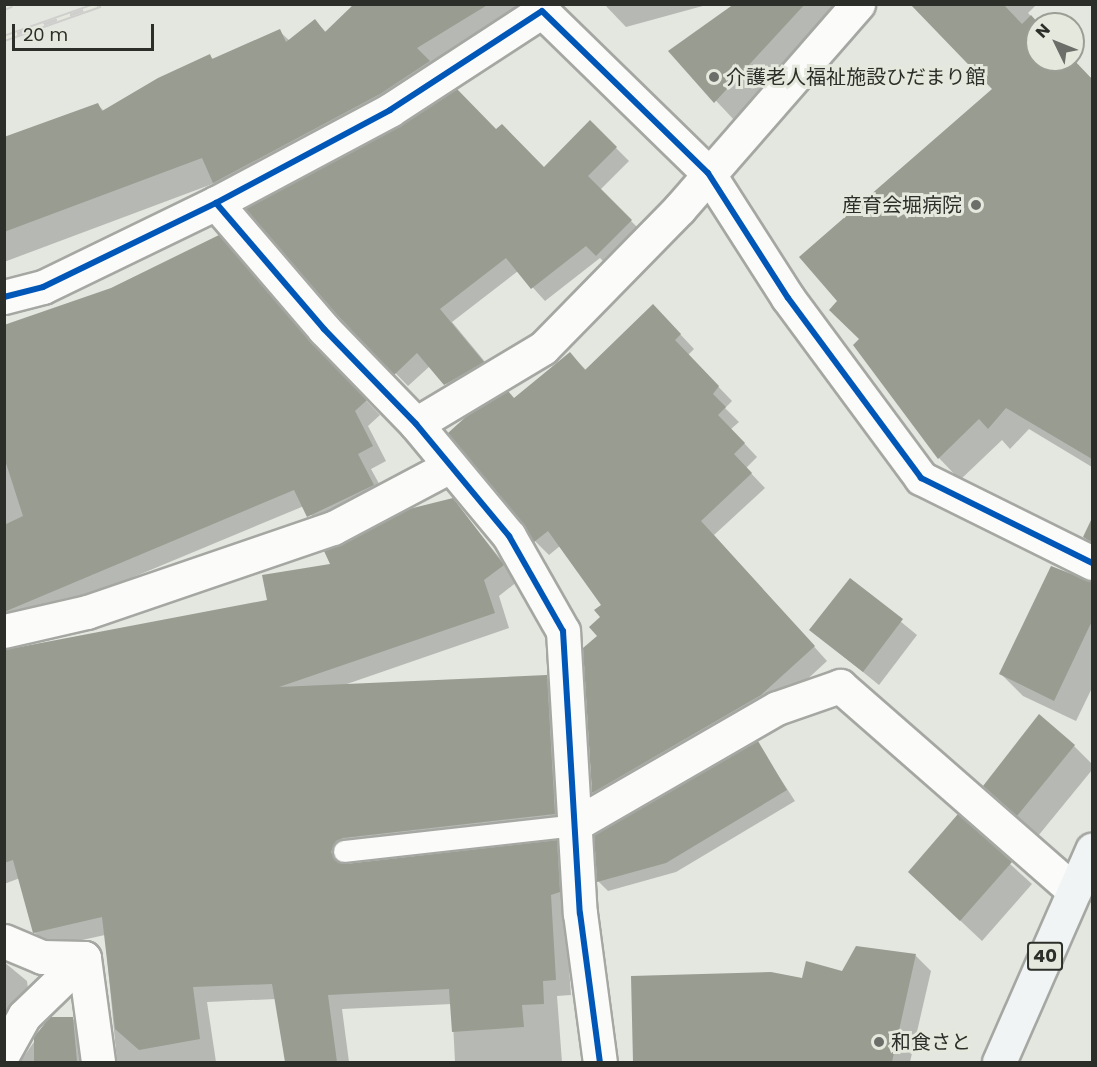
<!DOCTYPE html>
<html>
<head>
<meta charset="utf-8">
<style>
  body { margin:0 }
  #map { position:relative; width:1097px; height:1067px; overflow:hidden; background:#e4e6e0; font-family:Poppins,"Noto Sans JP",sans-serif }
  div>[style] { position:absolute }
  .shadow>* { inset:0; background:#0003 }
  .building>* { inset:0; background:#999c91 }
  .roads { filter:drop-shadow(2px 0 #a5a7a2) drop-shadow(-2px 0 #a5a7a2) drop-shadow(0 2px #a5a7a2) drop-shadow(0 -2px #a5a7a2) }
  .lane>* { height:21px; margin:-10.5px; padding:0 10.5px; transform-origin:10.5px; border-radius:10.5px; background:#fbfbfa }
  .street>* { height:33px; margin:-16.5px; padding:0 16.5px; transform-origin:16.5px; border-radius:16.5px; background:#fbfbfa }
  .primary>* { height:33px; margin:-16.5px; padding:0 16.5px; transform-origin:16.5px; border-radius:16.5px; background:#f1f4f4 }
  .rail>* { height:7px; margin-top:-3.5px; transform-origin:0; background:repeating-linear-gradient(90deg,#e5e9dd 0 14px,#cececc 0 28px); box-sizing:border-box; border-block:2px solid #cececc }
  .cycleway>* { height:6px; margin:-3px; padding:0 3px; transform-origin:3px; border-radius:3px; background:#0057b8 }
  .dots>* { width:16px; height:16px; translate:-50% -50%; box-sizing:border-box; border:3px solid #e5e9dd; border-radius:50% }
  span { translate:-50% -50%; white-space:nowrap; text-align:center; line-height:1.15; -webkit-text-stroke:6px #e5e9dd; paint-order:stroke }
  .shield-label span { padding:2px 4px; background:#e5e9dd; border:2px solid; border-radius:4px; -webkit-text-stroke-width:0 }
  .shield-label { font-size:18px; color:#2c2e29; font-weight:700 }
  .poi-label { font-size:20px; color:#2c2e29 }
  .left { translate:0 -50%; text-align:left }
  .right { translate:-100% -50%; text-align:right }
  .frame { position:absolute; inset:0; border:6px solid #2c2e29; pointer-events:none }
  .north { position:absolute; left:1025px; top:12px; width:60px; height:60px; box-sizing:border-box; background:#e5e9dd; border:2px solid #9b9e95; border-radius:50%; rotate:313deg; font-size:16px; font-weight:700; line-height:24px; text-align:center; color:#2c2e29 }
  .north::after { content:''; display:block; margin:auto; width:21px; height:27px; background:#6c6e69; clip-path:polygon(50% 0,100% 100%,50% 72%,0 100%) }
  .scale { position:absolute; left:12px; top:24px; width:142px; height:27px; box-sizing:border-box; border:3px solid #2c2e29; border-top:0; padding-left:8px; font-size:18px; line-height:21px; white-space:nowrap; color:#2c2e29; -webkit-text-stroke:4px #e5e9dd; paint-order:stroke }
</style>
</head>
<body>
<div id="map">
  <div class="shadow">
    <i style="clip-path:polygon(356px 4px,514px 4px,520px 15px,236px 204px,215px 183px,4px 262px,4px 140px,98px 105px,104px 111px,210px 56px,214px 60px,279px 31px,290px 41px,315px 21px,327px 33px)"></i>
    <i style="clip-path:polygon(604px 4px,710px 4px,626px 27px)"></i>
    <i style="clip-path:polygon(736px 4px,846px 4px,737px 123px,670px 52px)"></i>
    <i style="clip-path:polygon(938px 4px,1037px 4px,1028px 13px,1038px 24px,1037px 60px,1092px 78px,1092px 467px,1029px 429px,1010px 449px,1002px 440px,960px 480px,939px 458px,861px 340px,994px 89px)"></i>
    <i style="clip-path:polygon(590px 122px,629px 161px,600px 190px,644px 234px,610px 268px,600px 258px,545px 301px,518px 271px,452px 322px,496px 375px,459px 397px,430px 366px,408px 386px,339px 315px,496px 131px,544px 169px)"></i>
    <i style="clip-path:polygon(667px 320px,694px 349px,688px 355px,732px 401px,725px 408px,739px 422px,731px 429px,757px 457px,746px 468px,765px 488px,714px 535px,827px 661px,775px 709px,606px 806px,593px 793px,584px 649px,599px 636px,603px 605px,560px 546px,549px 555px,535px 541px,515px 399px,570px 354px,586px 370px)"></i>
    <i style="clip-path:polygon(324px 357px,380px 415px,368px 426px,386px 461px,371px 469px,388px 500px,323px 530px,304px 506px,4px 631px,4px 419px)"></i>
    <i style="clip-path:polygon(453px 500px,518px 581px,499px 596px,509px 628px,344px 685px,546px 677px,562px 692px,570px 829px,351px 856px,347px 865px,556px 841px,572px 857px,565px 910px,571px 995px,557px 996px,562px 1062px,455px 1062px,452px 1004px,342px 1009px,349px 1062px,286px 1062px,276px 999px,207px 1002px,216px 1062px,117px 1062px,105px 935px,50px 947px,34px 932px,20px 878px,4px 884px,4px 651px,268px 602px)"></i>
    <i style="clip-path:polygon(1092px 521px,1092px 545px,1084px 537px)"></i>
    <i style="clip-path:polygon(1052px 568px,1092px 583px,1092px 688px,1076px 721px,1023px 696px,1001px 674px)"></i>
    <i style="clip-path:polygon(850px 580px,917px 635px,879px 685px,811px 630px)"></i>
    <i style="clip-path:polygon(757px 743px,795px 801px,676px 872px,608px 891px,598px 881px)"></i>
    <i style="clip-path:polygon(1074px 746px,1092px 764px,1092px 770px,1038px 836px,985px 786px)"></i>
    <i style="clip-path:polygon(958px 817px,1032px 884px,982px 941px,931px 893px)"></i>
    <i style="clip-path:polygon(857px 947px,916px 956px,931px 971px,910px 1062px,634px 1062px,632px 978px,803px 980px,842px 972px)"></i>
    <i style="clip-path:polygon(4px 962px,27px 981px,31px 1013px,4px 1060px)"></i>
    <i style="clip-path:polygon(72px 1018px,88px 1034px,93px 1062px,20px 1062px,50px 1019px)"></i>
  </div>
  <div class="building">
    <i style="clip-path:polygon(354px 4px,489px 4px,417px 48px,430px 61px,380px 94px,213px 183px,202px 158px,4px 232px,4px 137px,98px 103px,102px 111px,158px 78px,210px 54px,212px 59px,280px 29px,286px 42px,315px 19px,325px 32px)"></i>
    <i style="clip-path:polygon(734px 4px,805px 4px,714px 103px,668px 51px)"></i>
    <i style="clip-path:polygon(910px 4px,1003px 4px,1022px 24px,1031px 15px,1039px 24px,1037px 60px,1073px 59px,1092px 79px,1092px 459px,1006px 408px,988px 429px,979px 419px,938px 459px,853px 345px,859px 339px,829px 310px,837px 301px,799px 257px,992px 89px)"></i>
    <i style="clip-path:polygon(457px 89px,496px 129px,502px 124px,544px 167px,590px 120px,617px 147px,588px 176px,632px 220px,596px 256px,586px 246px,531px 289px,506px 258px,440px 309px,484px 362px,444px 385px,417px 353px,394px 375px,338px 316px,245px 209px,399px 126px)"></i>
    <i style="clip-path:polygon(219px 235px,310px 341px,367px 400px,355px 411px,373px 446px,358px 454px,374px 485px,307px 517px,294px 490px,4px 612px,4px 525px,23px 516px,4px 457px,4px 325px,111px 288px)"></i>
    <i style="clip-path:polygon(653px 304px,681px 334px,675px 340px,719px 386px,713px 394px,726px 407px,718px 415px,745px 443px,734px 454px,752px 473px,701px 521px,815px 646px,761px 695px,592px 793px,583px 648px,597px 636px,589px 627px,600px 617px,594px 610px,601px 605px,548px 531px,534px 542px,448px 433px,469px 414px,508px 391px,514px 398px,570px 352px,585px 370px)"></i>
    <i style="clip-path:polygon(453px 498px,504px 565px,484px 580px,495px 613px,279px 687px,547px 675px,555px 814px,343px 838px,336px 841px,331px 852px,334px 859px,345px 864px,557px 840px,560px 892px,551px 895px,556px 980px,543px 981px,544px 1004px,522px 1005px,524px 1027px,452px 1032px,449px 989px,328px 995px,337px 1062px,285px 1062px,272px 984px,193px 987px,200px 1039px,139px 1050px,115px 1029px,102px 917px,33px 933px,13px 860px,4px 863px,4px 650px,267px 600px,262px 575px,330px 564px,324px 551px,409px 509px)"></i>
    <i style="clip-path:polygon(1092px 518px,1092px 542px,1083px 537px)"></i>
    <i style="clip-path:polygon(1051px 566px,1092px 582px,1092px 621px,1054px 701px,999px 674px)"></i>
    <i style="clip-path:polygon(850px 578px,903px 619px,863px 672px,809px 630px)"></i>
    <i style="clip-path:polygon(1039px 714px,1075px 745px,1017px 816px,983px 786px)"></i>
    <i style="clip-path:polygon(758px 741px,787px 790px,666px 863px,597px 882px,594px 835px)"></i>
    <i style="clip-path:polygon(958px 814px,1012px 862px,960px 921px,908px 872px)"></i>
    <i style="clip-path:polygon(856px 946px,916px 954px,892px 1062px,633px 1062px,631px 976px,771px 972px,802px 978px,806px 961px,842px 971px)"></i>
    <i style="clip-path:polygon(50px 1017px,73px 1017px,77px 1062px,34px 1062px,34px 1037px)"></i>
  </div>
  <div class="roads">
    <div class="lane">
      <i style="left:344px;top:851px;width:231px;rotate:-6.4deg"></i>
    </div>
    <div class="street">
      <i style="left:216px;top:203px;width:166px;rotate:49.4deg"></i>
      <i style="left:324px;top:329px;width:132px;rotate:45.9deg"></i>
      <i style="left:416px;top:424px;width:146px;rotate:50.3deg"></i>
      <i style="left:509px;top:536px;width:109px;rotate:60.4deg"></i>
      <i style="left:563px;top:631px;width:283px;rotate:86.6deg"></i>
      <i style="left:580px;top:913px;width:150px;rotate:82.4deg"></i>
      <i style="left:4px;top:297px;width:40px;rotate:-14.4deg"></i>
      <i style="left:43px;top:287px;width:192px;rotate:-25.9deg"></i>
      <i style="left:216px;top:203px;width:197px;rotate:-28.1deg"></i>
      <i style="left:390px;top:110px;width:181px;rotate:-33.1deg"></i>
      <i style="left:542px;top:11px;width:232px;rotate:44.3deg"></i>
      <i style="left:708px;top:173px;width:148px;rotate:57.4deg"></i>
      <i style="left:788px;top:298px;width:224px;rotate:53.5deg"></i>
      <i style="left:921px;top:478px;width:191px;rotate:26.4deg"></i>
      <i style="left:416px;top:424px;width:148px;rotate:-30.9deg"></i>
      <i style="left:543px;top:348px;width:196px;rotate:-45.6deg"></i>
      <i style="left:680px;top:208px;width:271px;rotate:-48.9deg"></i>
      <i style="left:4px;top:631px;width:85px;rotate:-12.9deg"></i>
      <i style="left:87px;top:612px;width:260px;rotate:-18.9deg"></i>
      <i style="left:333px;top:528px;width:132px;rotate:-27.9deg"></i>
      <i style="left:574px;top:825px;width:234px;rotate:-30deg"></i>
      <i style="left:777px;top:708px;width:67px;rotate:-19.2deg"></i>
      <i style="left:840px;top:686px;width:311px;rotate:41.2deg"></i>
      <i style="left:4px;top:941px;width:41px;rotate:22.8deg"></i>
      <i style="left:42px;top:957px;width:42px;rotate:1.4deg"></i>
      <i style="left:84px;top:958px;width:83px;rotate:136deg"></i>
      <i style="left:24px;top:1016px;width:41px;rotate:119.1deg"></i>
      <i style="left:84px;top:958px;width:105px;rotate:82.3deg"></i>
    </div>
    <div class="primary">
      <i style="left:999px;top:1062px;width:232px;rotate:-66.3deg"></i>
    </div>
  </div>
  <div class="rail">
    <i style="left:4px;top:7px;width:8px;rotate:-23deg"></i>
    <i style="left:4px;top:38px;width:102px;rotate:-19.5deg"></i>
  </div>
  <div class="cycleway">
    <i style="left:216px;top:203px;width:166px;rotate:49.4deg"></i>
    <i style="left:324px;top:329px;width:132px;rotate:45.9deg"></i>
    <i style="left:416px;top:424px;width:146px;rotate:50.3deg"></i>
    <i style="left:509px;top:536px;width:109px;rotate:60.4deg"></i>
    <i style="left:563px;top:631px;width:283px;rotate:86.6deg"></i>
    <i style="left:580px;top:913px;width:150px;rotate:82.4deg"></i>
    <i style="left:4px;top:297px;width:40px;rotate:-14.4deg"></i>
    <i style="left:43px;top:287px;width:192px;rotate:-25.9deg"></i>
    <i style="left:216px;top:203px;width:197px;rotate:-28.1deg"></i>
    <i style="left:390px;top:110px;width:181px;rotate:-33.1deg"></i>
    <i style="left:542px;top:11px;width:232px;rotate:44.3deg"></i>
    <i style="left:708px;top:173px;width:148px;rotate:57.4deg"></i>
    <i style="left:788px;top:298px;width:224px;rotate:53.5deg"></i>
    <i style="left:921px;top:478px;width:191px;rotate:26.4deg"></i>
  </div>
  <div class="dots">
    <i style="left:714px;top:77px;background:#6c6e69"></i>
    <i style="left:976px;top:205px;background:#6c6e69"></i>
    <i style="left:879px;top:1042px;background:#6c6e69"></i>
  </div>
  <div class="shield-label">
    <span style="left:1045px;top:956px">40</span>
  </div>
  <div class="poi-label">
    <span class="left" style="left:726px;top:77px">介護老人福祉施設ひだまり館</span>
    <span class="right" style="left:962px;top:205px">産育会堀病院</span>
    <span class="left" style="left:891px;top:1042px">和食さと</span>
  </div>
  <div class="frame"></div>
  <div class="north">N</div>
  <div class="scale">20 m</div>
</div>
</body>
</html>
